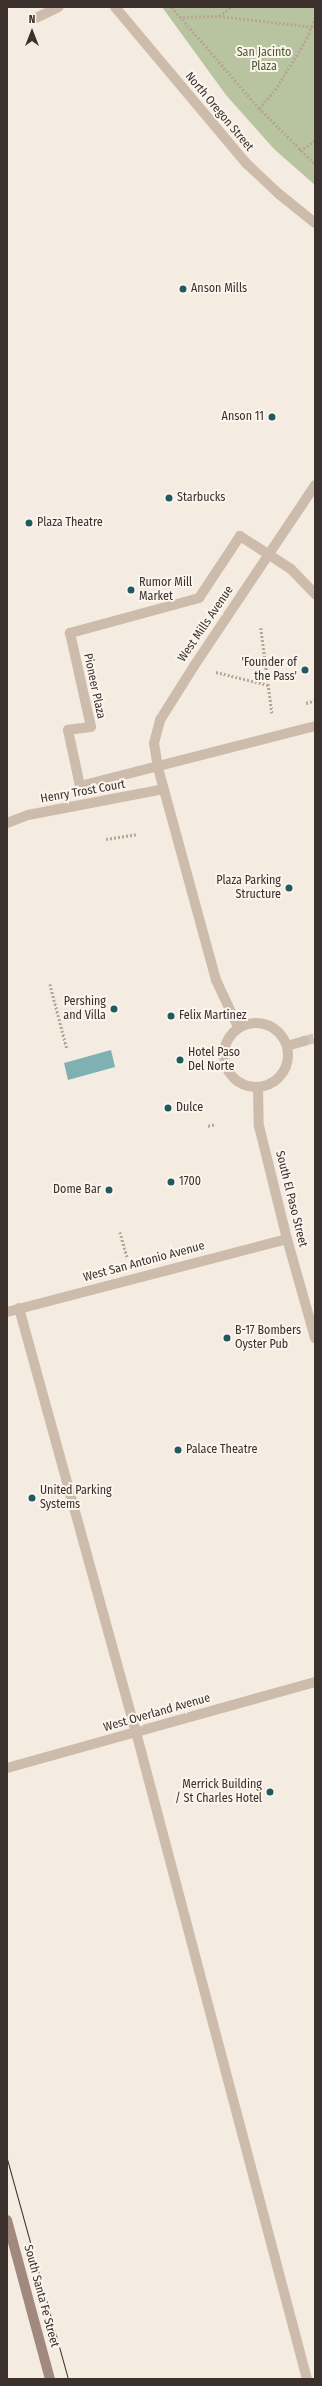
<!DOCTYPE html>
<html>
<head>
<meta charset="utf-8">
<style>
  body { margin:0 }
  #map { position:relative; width:322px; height:2386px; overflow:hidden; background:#f4ebe1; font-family:"Fira Sans Condensed",sans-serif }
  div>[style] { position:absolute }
  .green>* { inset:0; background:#b8c4a0 }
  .water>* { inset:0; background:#7fb0b2 }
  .minor-tunnel>* { height:10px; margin-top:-5px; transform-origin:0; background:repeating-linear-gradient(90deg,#cfc6bd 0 10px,transparent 0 15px) }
  .path>* { height:2.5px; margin-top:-1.25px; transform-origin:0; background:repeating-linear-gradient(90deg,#b9a596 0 2px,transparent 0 4px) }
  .service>* { height:10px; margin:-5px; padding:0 5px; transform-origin:5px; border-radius:5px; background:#cdbbac }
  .service>.ring { margin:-5px; padding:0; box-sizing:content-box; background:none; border:10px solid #cdbbac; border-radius:50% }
  .pedestrian>* { height:10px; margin:-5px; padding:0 5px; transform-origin:5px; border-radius:5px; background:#cdbbac }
  .minor>* { height:10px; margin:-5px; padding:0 5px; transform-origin:5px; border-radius:5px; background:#cdbbac }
  .tertiary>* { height:10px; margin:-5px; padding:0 5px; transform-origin:5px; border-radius:5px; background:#cdbbac }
  .secondary>* { height:10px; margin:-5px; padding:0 5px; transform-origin:5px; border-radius:5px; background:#a18a7d }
  .tram>* { height:1px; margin:-0.5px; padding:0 0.5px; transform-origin:0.5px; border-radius:0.5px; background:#3b302b }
  .dots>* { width:11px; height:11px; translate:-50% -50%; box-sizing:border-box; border:2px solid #fbf5ee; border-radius:50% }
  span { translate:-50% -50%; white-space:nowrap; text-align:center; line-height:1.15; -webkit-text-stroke:4px #fbf5ee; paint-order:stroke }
  .park-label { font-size:12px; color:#4a5a2e }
  .street-label { font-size:12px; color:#3b302b }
  .poi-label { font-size:12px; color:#3b302b }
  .left { translate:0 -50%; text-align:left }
  .right { translate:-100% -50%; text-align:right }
  .frame { position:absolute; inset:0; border:8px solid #3b302b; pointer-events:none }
  .north { position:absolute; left:12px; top:12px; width:40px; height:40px; -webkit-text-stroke:3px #fbf5ee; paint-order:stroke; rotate:0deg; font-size:11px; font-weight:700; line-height:16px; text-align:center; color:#3b302b }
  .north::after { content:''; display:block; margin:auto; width:14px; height:18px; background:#3b302b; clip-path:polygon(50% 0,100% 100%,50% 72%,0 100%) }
</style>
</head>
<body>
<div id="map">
  <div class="green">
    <i style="clip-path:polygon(162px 7px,315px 7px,315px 185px,274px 149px,226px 95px)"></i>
  </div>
  <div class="water">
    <i style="clip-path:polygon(111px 1050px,115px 1067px,68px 1080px,64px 1063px)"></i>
  </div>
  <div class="minor-tunnel">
    <i style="left:304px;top:1041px;width:11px;rotate:-15deg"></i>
  </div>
  <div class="path">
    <i style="left:172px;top:7px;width:133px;rotate:49.3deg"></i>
    <i style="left:259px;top:108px;width:79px;rotate:45deg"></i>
    <i style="left:219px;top:16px;width:15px;rotate:-37deg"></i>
    <i style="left:179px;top:17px;width:40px;rotate:-1.4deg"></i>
    <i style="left:219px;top:16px;width:97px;rotate:6.5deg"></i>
    <i style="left:259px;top:108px;width:24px;rotate:-48deg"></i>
    <i style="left:275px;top:90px;width:61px;rotate:-58.4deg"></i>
    <i style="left:307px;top:38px;width:22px;rotate:-68deg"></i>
    <i style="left:300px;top:151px;width:19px;rotate:-36deg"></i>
    <i style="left:261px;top:628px;width:86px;rotate:82.6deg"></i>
    <i style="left:216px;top:672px;width:54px;rotate:14deg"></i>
    <i style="left:306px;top:703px;width:9px;rotate:-18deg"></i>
    <i style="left:106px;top:839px;width:31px;rotate:-9deg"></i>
    <i style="left:50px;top:984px;width:67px;rotate:75.3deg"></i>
    <i style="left:208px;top:1126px;width:7px;rotate:-16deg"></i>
    <i style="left:120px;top:1232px;width:26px;rotate:74deg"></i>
  </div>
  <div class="service">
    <i style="left:36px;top:18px;width:25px;rotate:-26deg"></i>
    <i style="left:7px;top:823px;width:22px;rotate:-21deg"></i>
    <i style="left:28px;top:815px;width:138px;rotate:-10.8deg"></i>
    <i class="ring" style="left:224px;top:1023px;width:54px;height:54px"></i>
    <i style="left:238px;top:1027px;width:52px;rotate:-115.1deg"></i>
    <i style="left:216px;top:980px;width:220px;rotate:-105.3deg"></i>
    <i style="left:158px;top:768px;width:25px;rotate:-99deg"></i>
    <i style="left:154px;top:743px;width:24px;rotate:-75deg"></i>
    <i style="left:160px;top:720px;width:64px;rotate:-57.8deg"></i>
    <i style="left:194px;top:666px;width:218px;rotate:-56.2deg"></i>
    <i style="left:19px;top:1308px;width:440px;rotate:74.6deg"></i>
    <i style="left:136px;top:1732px;width:669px;rotate:75.2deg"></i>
  </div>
  <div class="pedestrian">
    <i style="left:315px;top:594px;width:35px;rotate:-134deg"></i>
    <i style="left:291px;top:569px;width:61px;rotate:-147.1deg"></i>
    <i style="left:240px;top:536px;width:74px;rotate:123.5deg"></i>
    <i style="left:199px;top:598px;width:134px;rotate:164.8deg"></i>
    <i style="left:70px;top:633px;width:96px;rotate:77.4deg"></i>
    <i style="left:91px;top:727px;width:23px;rotate:173deg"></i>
    <i style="left:68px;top:730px;width:57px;rotate:77.9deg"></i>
    <i style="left:80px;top:786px;width:243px;rotate:-14.3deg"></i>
  </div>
  <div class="minor">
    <i style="left:115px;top:7px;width:204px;rotate:50deg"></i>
    <i style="left:246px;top:163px;width:45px;rotate:43.2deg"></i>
    <i style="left:279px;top:194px;width:46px;rotate:38.9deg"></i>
    <i style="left:287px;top:1046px;width:18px;rotate:-16deg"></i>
    <i style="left:258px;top:1087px;width:39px;rotate:89deg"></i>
    <i style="left:259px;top:1126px;width:116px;rotate:76.1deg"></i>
    <i style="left:7px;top:1768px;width:320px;rotate:-15.6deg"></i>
  </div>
  <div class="tertiary">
    <i style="left:7px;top:1312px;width:289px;rotate:-14.6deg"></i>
    <i style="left:287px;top:1239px;width:103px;rotate:74.2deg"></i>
  </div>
  <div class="secondary">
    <i style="left:7px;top:2220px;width:165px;rotate:74.9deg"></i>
  </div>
  <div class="tram">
    <i style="left:7px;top:2159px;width:228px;rotate:74.5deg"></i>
  </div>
  <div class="dots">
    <i style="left:183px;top:289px;background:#1f5a5e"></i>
    <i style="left:272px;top:417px;background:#1f5a5e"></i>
    <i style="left:169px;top:498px;background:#1f5a5e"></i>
    <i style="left:29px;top:523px;background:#1f5a5e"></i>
    <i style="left:131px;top:590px;background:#1f5a5e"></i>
    <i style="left:305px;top:670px;background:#1f5a5e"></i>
    <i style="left:289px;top:888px;background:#1f5a5e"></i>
    <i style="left:114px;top:1009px;background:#1f5a5e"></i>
    <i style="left:171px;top:1016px;background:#1f5a5e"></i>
    <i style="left:180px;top:1060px;background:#1f5a5e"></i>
    <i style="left:168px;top:1108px;background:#1f5a5e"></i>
    <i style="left:171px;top:1182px;background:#1f5a5e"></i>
    <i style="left:109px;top:1190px;background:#1f5a5e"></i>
    <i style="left:227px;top:1338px;background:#1f5a5e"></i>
    <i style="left:178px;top:1450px;background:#1f5a5e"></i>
    <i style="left:32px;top:1498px;background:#1f5a5e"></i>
    <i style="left:270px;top:1792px;background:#1f5a5e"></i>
  </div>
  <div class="park-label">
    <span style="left:264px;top:60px">San Jacinto<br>Plaza</span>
  </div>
  <div class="street-label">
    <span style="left:219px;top:112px;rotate:50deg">North Oregon Street</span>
    <span style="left:206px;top:624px;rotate:-56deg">West Mills Avenue</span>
    <span style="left:94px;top:686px;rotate:78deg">Pioneer Plaza</span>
    <span style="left:83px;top:792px;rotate:-10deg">Henry Trost Court</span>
    <span style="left:291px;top:1199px;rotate:76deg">South El Paso Street</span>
    <span style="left:144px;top:1262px;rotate:-15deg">West San Antonio Avenue</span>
    <span style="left:157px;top:1713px;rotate:-16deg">West Overland Avenue</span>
    <span style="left:41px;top:2296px;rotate:75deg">South Santa Fe Street</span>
  </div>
  <div class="poi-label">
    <span class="left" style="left:191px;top:289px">Anson Mills</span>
    <span class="right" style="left:264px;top:417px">Anson 11</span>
    <span class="left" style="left:177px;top:498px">Starbucks</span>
    <span class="left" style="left:37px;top:523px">Plaza Theatre</span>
    <span class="left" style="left:139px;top:590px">Rumor Mill<br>Market</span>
    <span class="right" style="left:297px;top:670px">'Founder of<br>the Pass'</span>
    <span class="right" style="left:281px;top:888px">Plaza Parking<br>Structure</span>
    <span class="right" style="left:106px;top:1009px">Pershing<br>and Villa</span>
    <span class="left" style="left:179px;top:1016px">Felix Martinez</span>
    <span class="left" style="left:188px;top:1060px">Hotel Paso<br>Del Norte</span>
    <span class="left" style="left:176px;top:1108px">Dulce</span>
    <span class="left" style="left:179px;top:1182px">1700</span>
    <span class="right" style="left:101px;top:1190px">Dome Bar</span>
    <span class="left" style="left:235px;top:1338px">B-17 Bombers<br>Oyster Pub</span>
    <span class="left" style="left:186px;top:1450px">Palace Theatre</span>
    <span class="left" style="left:40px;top:1498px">United Parking<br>Systems</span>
    <span class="right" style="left:262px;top:1792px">Merrick Building<br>/ St Charles Hotel</span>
  </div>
  <div class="frame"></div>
  <div class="north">N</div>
</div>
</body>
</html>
